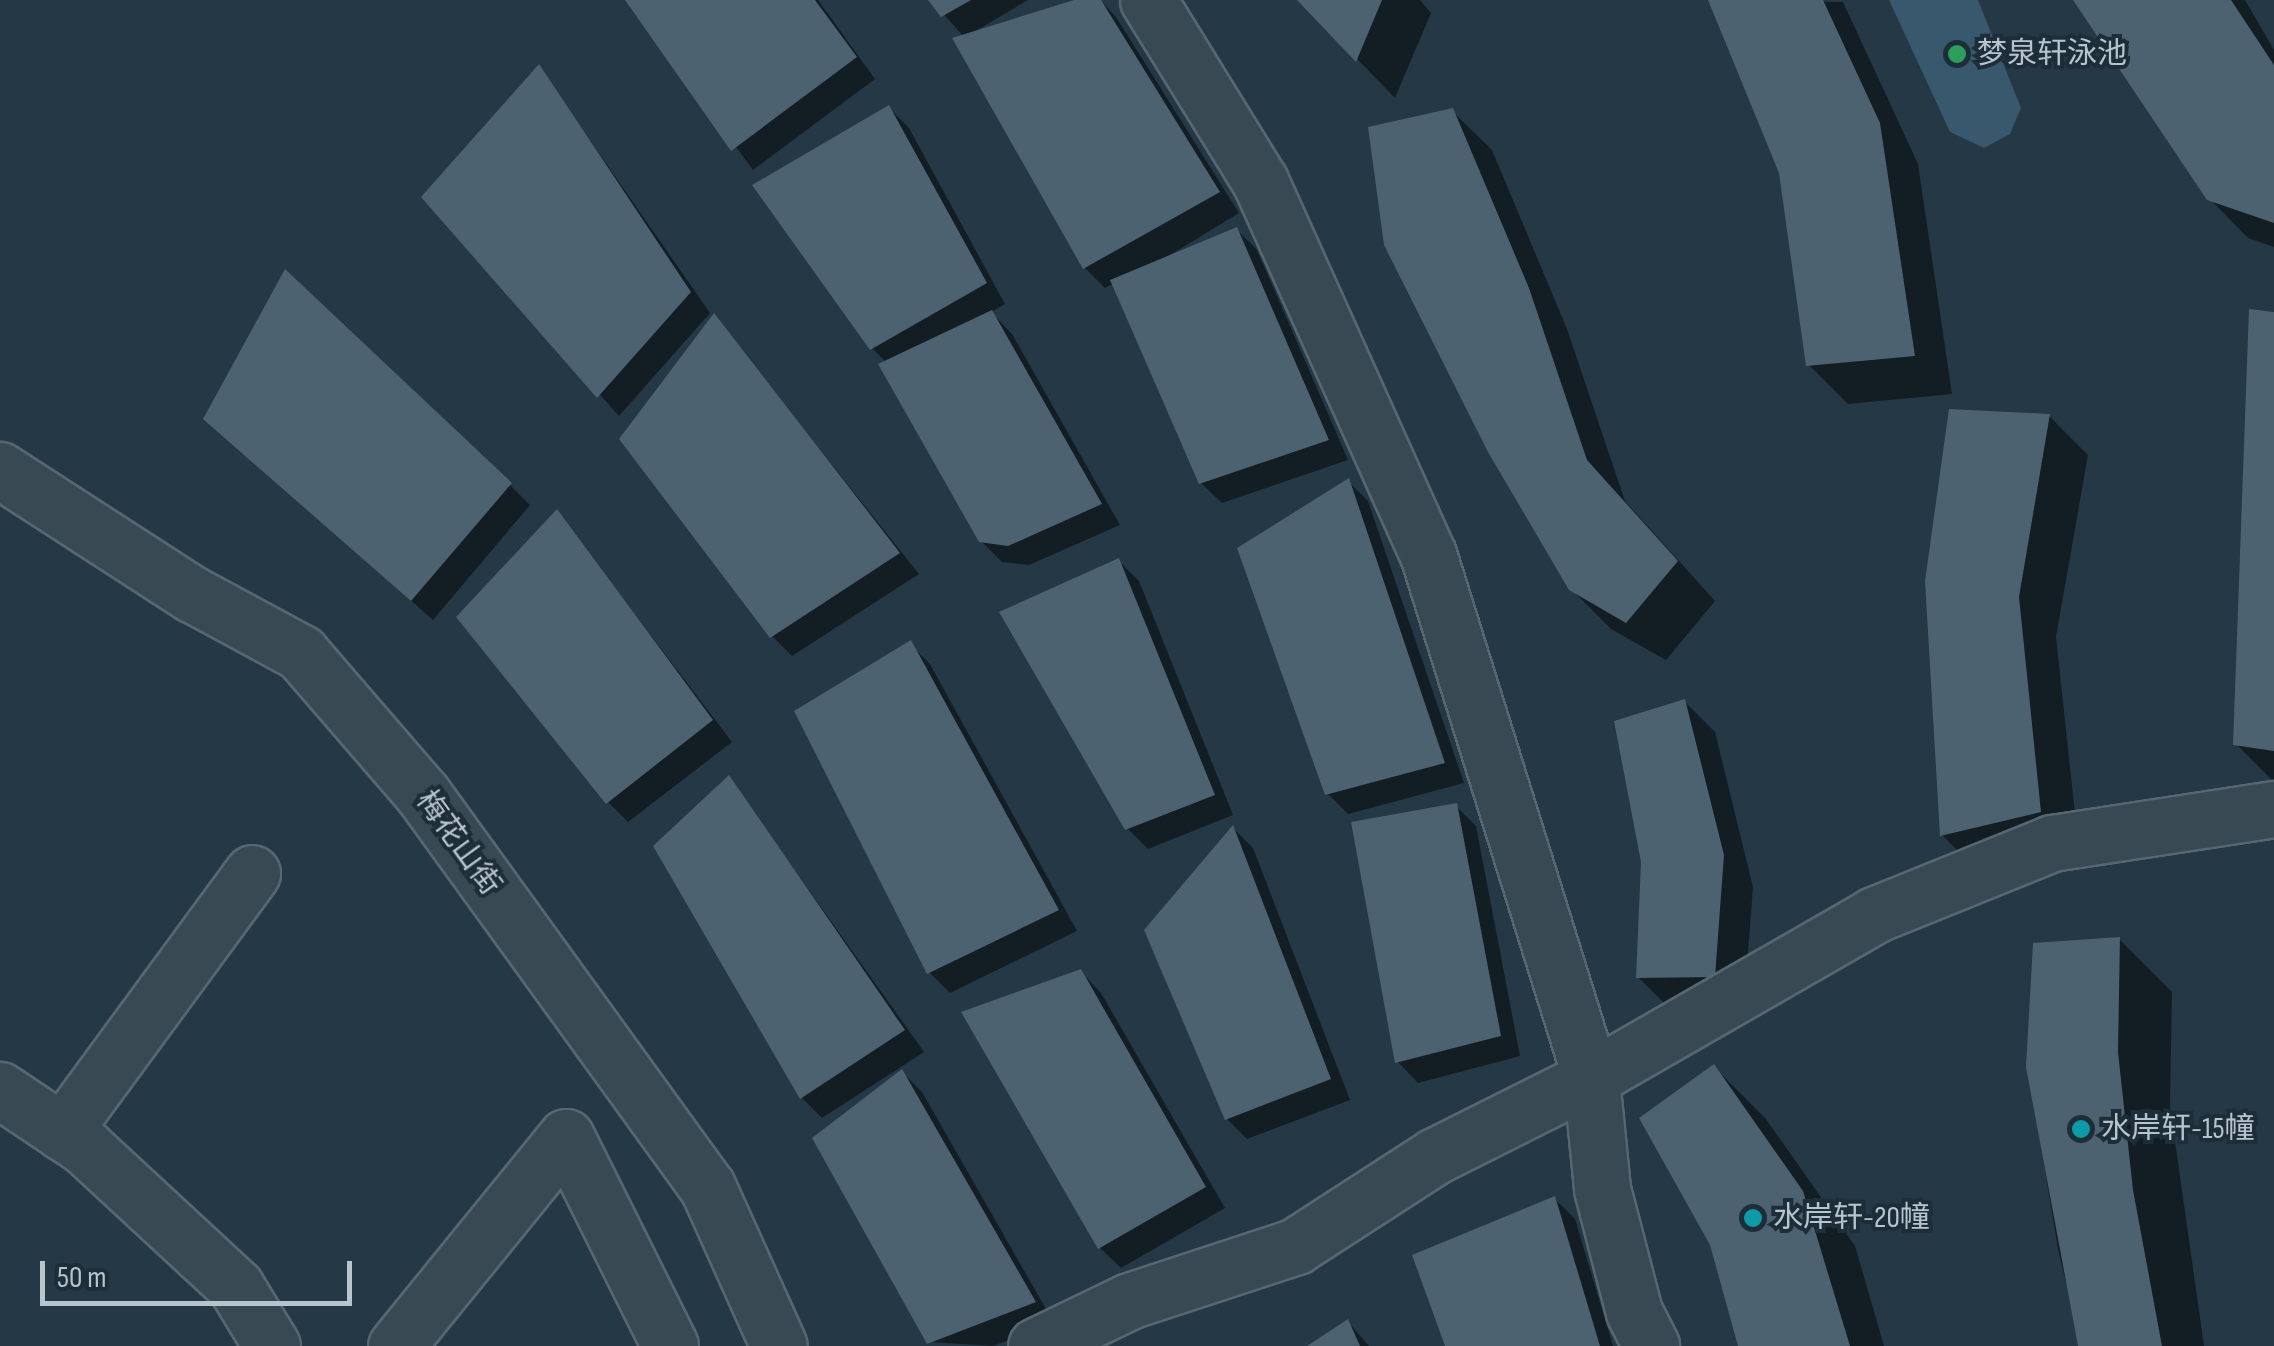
<!DOCTYPE html>
<html>
<head>
<meta charset="utf-8">
<style>
  body { margin:0 }
  #map { position:relative; width:2274px; height:1346px; overflow:hidden; background:#243845; font-family:"Sofia Sans Condensed","Noto Sans SC",sans-serif }
  div>[style] { position:absolute }
  .water>* { inset:0; background:#37586d }
  .shadow>* { inset:0; background:#0007 }
  .building>* { inset:0; background:#4d6270 }
  .roads { filter:drop-shadow(2px 0 #576771) drop-shadow(-2px 0 #576771) drop-shadow(0 2px #576771) drop-shadow(0 -2px #576771) }
  .minor>* { height:55px; margin:-27.5px; padding:0 27.5px; transform-origin:27.5px; border-radius:27.5px; background:#394954 }
  .dots>* { width:28px; height:28px; translate:-50% -50%; box-sizing:border-box; border:5px solid #1e2e39; border-radius:50% }
  span { translate:-50% -50%; white-space:nowrap; text-align:center; line-height:1.15; -webkit-text-stroke:8px #1e2e39; paint-order:stroke }
  .poi-label { font-size:30px; color:#b6c4ce }
  .left { translate:0 -50%; text-align:left }
  .street-label { font-size:30px; color:#b6c4ce }
  .scale { position:absolute; left:40px; top:1261px; width:312px; height:45px; box-sizing:border-box; border:5px solid #b6c4ce; border-top:0; padding-left:12px; font-size:30px; line-height:35px; white-space:nowrap; color:#b6c4ce; -webkit-text-stroke:8px #1e2e39; paint-order:stroke }
</style>
</head>
<body>
<div id="map">
  <div class="water">
    <i style="clip-path:polygon(1889px 0,1978px 0,2021px 108px,2010px 134px,1984px 148px,1950px 132px)"></i>
  </div>
  <div class="shadow">
    <i style="clip-path:polygon(628px 0,818px 0,875px 79px,753px 170px)"></i>
    <i style="clip-path:polygon(931px 0,1028px 0,969px 35px,1083px 0,1100px 0,1116px 17px,1239px 213px,1157px 263px,1237px 230px,1257px 250px,1348px 460px,1222px 503px,1201px 483px,1114px 283px,1105px 288px,1085px 268px,956px 39px,964px 37px)"></i>
    <i style="clip-path:polygon(1300px 0,1420px 0,1431px 13px,1395px 98px)"></i>
    <i style="clip-path:polygon(1711px 0,1843px 2px,1918px 164px,1952px 394px,1848px 404px,1809px 365px,1782px 172px)"></i>
    <i style="clip-path:polygon(2076px 0,2245px 0,2274px 50px,2274px 247px,2248px 238px,2209px 198px)"></i>
    <i style="clip-path:polygon(539px 67px,710px 313px,619px 416px,424px 197px)"></i>
    <i style="clip-path:polygon(889px 108px,909px 128px,1005px 304px,991px 312px,1012px 334px,1120px 525px,1029px 565px,1002px 562px,981px 541px,887px 363px,872px 348px)"></i>
    <i style="clip-path:polygon(1452px 111px,1492px 150px,1567px 329px,1625px 501px,1715px 601px,1666px 660px,1611px 629px,1571px 589px)"></i>
    <i style="clip-path:polygon(2274px 314px,2274px 782px,2236px 744px)"></i>
    <i style="clip-path:polygon(714px 317px,919px 574px,792px 656px,772px 636px)"></i>
    <i style="clip-path:polygon(2049px 416px,2088px 455px,2056px 637px,2079px 851px,1981px 874px,1942px 835px)"></i>
    <i style="clip-path:polygon(227px 439px,510px 485px,530px 505px,433px 620px)"></i>
    <i style="clip-path:polygon(1348px 481px,1368px 501px,1464px 783px,1348px 814px,1328px 794px)"></i>
    <i style="clip-path:polygon(557px 512px,732px 742px,628px 822px,608px 802px)"></i>
    <i style="clip-path:polygon(1119px 561px,1139px 581px,1233px 815px,1148px 849px,1127px 828px)"></i>
    <i style="clip-path:polygon(910px 644px,930px 664px,1077px 931px,950px 993px,930px 973px,797px 712px)"></i>
    <i style="clip-path:polygon(1685px 702px,1715px 732px,1753px 887px,1744px 1006px,1668px 1007px,1638px 977px)"></i>
    <i style="clip-path:polygon(729px 778px,924px 1052px,822px 1118px,802px 1098px,656px 846px)"></i>
    <i style="clip-path:polygon(1456px 806px,1476px 826px,1520px 1056px,1418px 1083px,1398px 1062px)"></i>
    <i style="clip-path:polygon(1233px 828px,1253px 848px,1350px 1100px,1247px 1139px,1227px 1119px)"></i>
    <i style="clip-path:polygon(2119px 939px,2172px 992px,2170px 1106px,2204px 1346px,2081px 1346px,2058px 1249px,2028px 1067px)"></i>
    <i style="clip-path:polygon(1081px 972px,1101px 993px,1225px 1208px,1121px 1268px,1100px 1248px)"></i>
    <i style="clip-path:polygon(1714px 1067px,1766px 1119px,1855px 1246px,1884px 1346px,1744px 1346px)"></i>
    <i style="clip-path:polygon(902px 1072px,922px 1092px,1054px 1323px,993px 1346px,929px 1342px)"></i>
    <i style="clip-path:polygon(1555px 1199px,1575px 1219px,1613px 1346px,1448px 1346px)"></i>
    <i style="clip-path:polygon(1348px 1322px,1369px 1346px,1312px 1346px)"></i>
  </div>
  <div class="building">
    <i style="clip-path:polygon(625px 0,815px 0,857px 57px,731px 151px)"></i>
    <i style="clip-path:polygon(928px 0,971px 0,941px 17px)"></i>
    <i style="clip-path:polygon(1074px 0,1101px 0,1220px 192px,1083px 269px,952px 38px)"></i>
    <i style="clip-path:polygon(1297px 0,1382px 0,1356px 62px)"></i>
    <i style="clip-path:polygon(1708px 0,1823px 0,1880px 123px,1915px 356px,1806px 366px,1779px 173px)"></i>
    <i style="clip-path:polygon(2073px 0,2231px 0,2274px 65px,2274px 223px,2207px 200px)"></i>
    <i style="clip-path:polygon(539px 64px,691px 292px,597px 398px,421px 197px)"></i>
    <i style="clip-path:polygon(889px 105px,987px 283px,870px 350px,752px 185px)"></i>
    <i style="clip-path:polygon(1453px 108px,1529px 288px,1587px 460px,1678px 561px,1626px 623px,1569px 590px,1488px 452px,1384px 245px,1368px 127px)"></i>
    <i style="clip-path:polygon(1237px 227px,1329px 440px,1199px 484px,1110px 280px)"></i>
    <i style="clip-path:polygon(285px 269px,512px 483px,411px 601px,203px 419px)"></i>
    <i style="clip-path:polygon(2249px 309px,2274px 312px,2274px 751px,2233px 745px)"></i>
    <i style="clip-path:polygon(992px 310px,1102px 504px,1008px 546px,979px 542px,878px 364px)"></i>
    <i style="clip-path:polygon(714px 313px,900px 553px,770px 638px,619px 439px)"></i>
    <i style="clip-path:polygon(1949px 409px,2050px 414px,2019px 597px,2041px 812px,1940px 836px,1925px 581px)"></i>
    <i style="clip-path:polygon(1349px 478px,1445px 763px,1325px 795px,1237px 548px)"></i>
    <i style="clip-path:polygon(557px 509px,713px 720px,606px 804px,456px 617px)"></i>
    <i style="clip-path:polygon(1119px 558px,1215px 795px,1125px 830px,999px 612px)"></i>
    <i style="clip-path:polygon(911px 640px,1059px 910px,927px 974px,794px 711px)"></i>
    <i style="clip-path:polygon(1685px 699px,1724px 855px,1715px 977px,1636px 978px,1641px 862px,1614px 721px)"></i>
    <i style="clip-path:polygon(729px 775px,905px 1030px,800px 1099px,653px 846px)"></i>
    <i style="clip-path:polygon(1457px 803px,1501px 1036px,1395px 1063px,1351px 822px)"></i>
    <i style="clip-path:polygon(1233px 825px,1331px 1079px,1225px 1120px,1144px 930px)"></i>
    <i style="clip-path:polygon(2120px 937px,2118px 1052px,2133px 1190px,2162px 1346px,2078px 1346px,2026px 1067px,2033px 943px)"></i>
    <i style="clip-path:polygon(1081px 969px,1206px 1187px,1098px 1249px,961px 1012px)"></i>
    <i style="clip-path:polygon(1714px 1064px,1803px 1191px,1850px 1346px,1738px 1346px,1710px 1245px,1639px 1118px)"></i>
    <i style="clip-path:polygon(902px 1069px,1036px 1302px,927px 1344px,812px 1138px)"></i>
    <i style="clip-path:polygon(1555px 1196px,1600px 1346px,1445px 1346px,1412px 1255px)"></i>
    <i style="clip-path:polygon(1348px 1319px,1360px 1346px,1307px 1346px)"></i>
  </div>
  <div class="roads">
    <div class="minor">
      <i style="left:1148px;top:0;width:213px;rotate:58.3deg"></i>
      <i style="left:1260px;top:181px;width:409px;rotate:65.8deg"></i>
      <i style="left:1428px;top:554px;width:549px;rotate:72.72deg"></i>
      <i style="left:1591px;top:1078px;width:112px;rotate:84.3deg"></i>
      <i style="left:1602px;top:1189px;width:127px;rotate:75.4deg"></i>
      <i style="left:1634px;top:1312px;width:38px;rotate:63deg"></i>
      <i style="left:0;top:470px;width:229px;rotate:32.9deg"></i>
      <i style="left:192px;top:594px;width:124px;rotate:28.4deg"></i>
      <i style="left:301px;top:653px;width:185px;rotate:49.2deg"></i>
      <i style="left:422px;top:793px;width:485px;rotate:54.1deg"></i>
      <i style="left:707px;top:1186px;width:175px;rotate:65.8deg"></i>
      <i style="left:0;top:1090px;width:102px;rotate:33.8deg"></i>
      <i style="left:85px;top:1147px;width:206px;rotate:42.8deg"></i>
      <i style="left:236px;top:1287px;width:69px;rotate:58.6deg"></i>
      <i style="left:62px;top:1132px;width:321px;rotate:-53.7deg"></i>
      <i style="left:396px;top:1346px;width:269px;rotate:-50.9deg"></i>
      <i style="left:566px;top:1137px;width:233px;rotate:63.5deg"></i>
      <i style="left:1036px;top:1346px;width:103px;rotate:-25.8deg"></i>
      <i style="left:1129px;top:1301px;width:176px;rotate:-18.2deg"></i>
      <i style="left:1296px;top:1246px;width:166px;rotate:-32.9deg"></i>
      <i style="left:1435px;top:1156px;width:174px;rotate:-26.6deg"></i>
      <i style="left:1591px;top:1078px;width:327px;rotate:-29.9deg"></i>
      <i style="left:1874px;top:915px;width:192px;rotate:-22deg"></i>
      <i style="left:2052px;top:843px;width:225px;rotate:-8.7deg"></i>
    </div>
  </div>
  <div class="dots">
    <i style="left:1957px;top:54px;background:#2e9e5b"></i>
    <i style="left:2081px;top:1129px;background:#0f9aa8"></i>
    <i style="left:1753px;top:1218px;background:#0f9aa8"></i>
  </div>
  <div class="poi-label">
    <span class="left" style="left:1977px;top:54px">梦泉轩泳池</span>
    <span class="left" style="left:2101px;top:1129px">水岸轩-15幢</span>
    <span class="left" style="left:1773px;top:1218px">水岸轩-20幢</span>
  </div>
  <div class="street-label">
    <span style="left:458px;top:843px;rotate:54deg">梅花山街</span>
  </div>
  <div class="scale">50 m</div>
</div>
</body>
</html>
